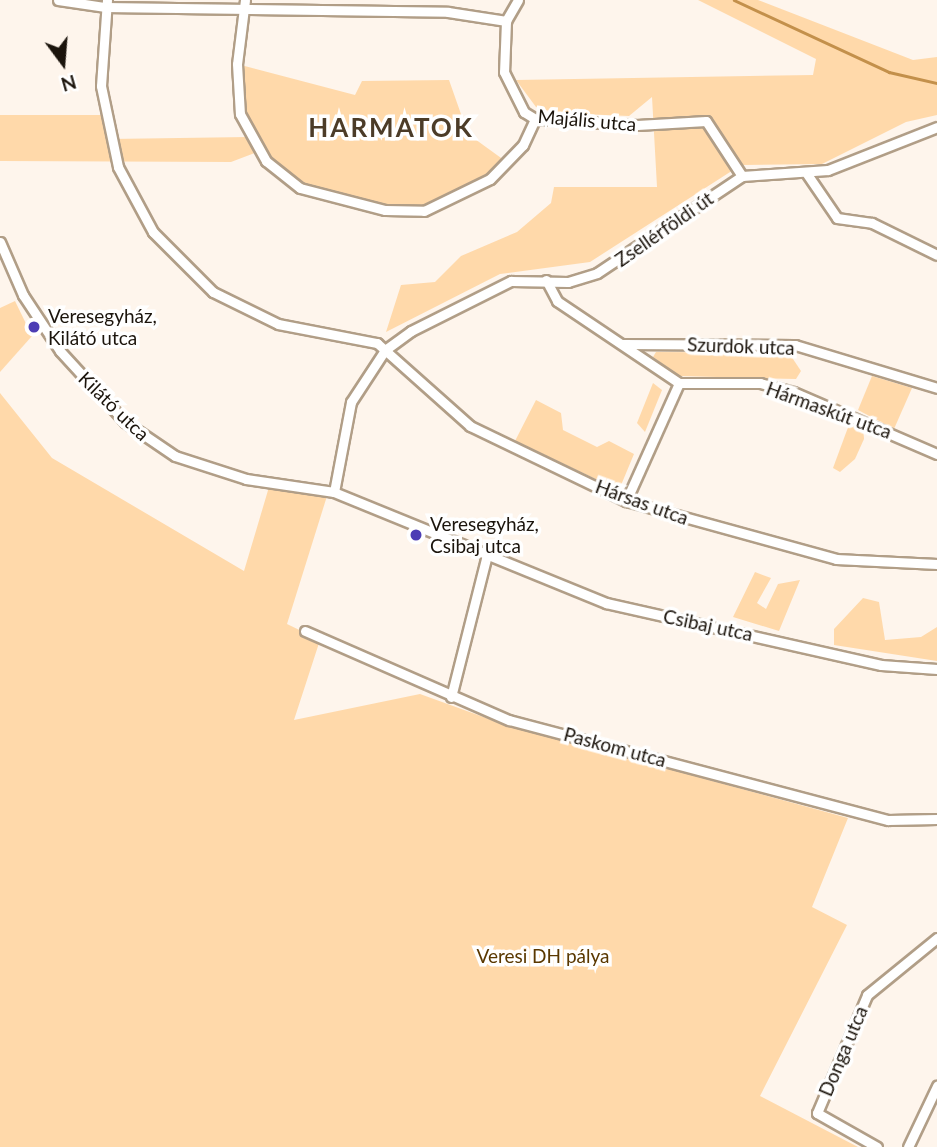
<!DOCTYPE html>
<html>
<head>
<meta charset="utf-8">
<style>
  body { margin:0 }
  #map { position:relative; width:937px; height:1147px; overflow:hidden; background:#fef5ec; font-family:Lato,sans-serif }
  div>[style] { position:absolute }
  .green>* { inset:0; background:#ffd9aa }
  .stream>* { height:2.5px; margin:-1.25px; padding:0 1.25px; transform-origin:1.25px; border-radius:1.25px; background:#c3904b }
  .roads { filter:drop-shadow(2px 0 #b19e87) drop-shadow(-2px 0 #b19e87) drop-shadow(0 2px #b19e87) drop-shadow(0 -2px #b19e87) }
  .minor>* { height:9px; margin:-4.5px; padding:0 4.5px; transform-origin:4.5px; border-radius:4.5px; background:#fff }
  .dots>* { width:19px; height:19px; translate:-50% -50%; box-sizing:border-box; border:4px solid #fff; border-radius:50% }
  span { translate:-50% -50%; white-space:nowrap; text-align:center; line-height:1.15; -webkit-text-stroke:7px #fff; paint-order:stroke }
  .street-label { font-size:19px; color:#1b140c }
  .poi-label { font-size:19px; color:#1b140c }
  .left { translate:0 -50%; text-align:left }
  .park-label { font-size:19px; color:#5a3800 }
  .district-label { font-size:26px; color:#4c3c28; font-weight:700; letter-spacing:2px }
  .north { position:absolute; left:28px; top:28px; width:70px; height:70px; -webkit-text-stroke:5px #fff; paint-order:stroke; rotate:164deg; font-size:19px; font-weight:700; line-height:28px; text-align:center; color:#1b140c }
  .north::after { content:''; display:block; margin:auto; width:24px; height:32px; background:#1b140c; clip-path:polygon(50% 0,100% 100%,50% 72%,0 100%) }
</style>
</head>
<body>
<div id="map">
  <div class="green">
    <i style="clip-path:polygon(698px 0,758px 0,913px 60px,937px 57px,937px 115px,906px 122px,822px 164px,741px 165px,590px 262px,500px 274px,386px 332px,401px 285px,435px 282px,461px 256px,517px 232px,551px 203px,554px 187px,657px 187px,652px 97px,629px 116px,556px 113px,536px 107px,516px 80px,813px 75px,816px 59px)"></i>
    <i style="clip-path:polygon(237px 64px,355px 95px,362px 81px,449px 80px,468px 134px,508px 163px,468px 194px,408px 212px,300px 188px,260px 151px,231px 162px,0 161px,0 115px,102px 115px,110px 139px,248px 137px)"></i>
    <i style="clip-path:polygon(15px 301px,32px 336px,0 372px,0 308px)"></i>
    <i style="clip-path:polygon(656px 352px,789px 353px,801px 371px,796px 379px,679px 376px,653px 357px)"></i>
    <i style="clip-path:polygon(872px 376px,912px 388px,894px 429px,858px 410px)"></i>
    <i style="clip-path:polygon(653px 383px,662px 390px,645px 432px,637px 423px)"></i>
    <i style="clip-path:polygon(0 393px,52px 458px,244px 571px,269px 487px,327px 496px,287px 624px,320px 640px,294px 720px,420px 694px,500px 723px,848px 818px,812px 907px,847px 925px,760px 1096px,858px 1147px,0 1147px)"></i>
    <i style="clip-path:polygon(536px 400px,561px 413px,563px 430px,597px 447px,609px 441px,634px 454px,619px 490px,515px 441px)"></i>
    <i style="clip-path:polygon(850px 422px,863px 426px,864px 439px,855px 459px,840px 472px,833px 468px)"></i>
    <i style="clip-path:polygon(755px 572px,771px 578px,757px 603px,766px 609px,778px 584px,800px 580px,779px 631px,733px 617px)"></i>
    <i style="clip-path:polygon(863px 598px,879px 602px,885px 640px,921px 637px,937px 627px,937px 661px,834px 645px,834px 629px)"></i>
  </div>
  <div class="stream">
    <i style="left:734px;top:0;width:171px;rotate:24.9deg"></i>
    <i style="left:889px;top:72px;width:49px;rotate:12.9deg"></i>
  </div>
  <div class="roads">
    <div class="minor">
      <i style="left:58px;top:0;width:48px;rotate:8.5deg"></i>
      <i style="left:105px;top:7px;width:343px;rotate:0.8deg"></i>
      <i style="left:448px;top:12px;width:59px;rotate:8.8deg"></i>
      <i style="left:107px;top:0;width:86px;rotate:94deg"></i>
      <i style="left:101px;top:86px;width:83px;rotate:78.1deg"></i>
      <i style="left:118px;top:167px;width:74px;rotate:61.7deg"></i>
      <i style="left:153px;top:232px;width:85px;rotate:45deg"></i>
      <i style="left:213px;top:292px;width:72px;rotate:26.2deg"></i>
      <i style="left:278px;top:324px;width:101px;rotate:10.9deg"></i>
      <i style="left:377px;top:343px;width:125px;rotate:41.7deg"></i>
      <i style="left:470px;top:426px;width:173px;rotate:25.7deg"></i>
      <i style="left:626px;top:501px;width:218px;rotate:15.4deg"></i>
      <i style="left:836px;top:559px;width:101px;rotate:2.8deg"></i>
      <i style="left:245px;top:0;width:64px;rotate:97.1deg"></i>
      <i style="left:237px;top:64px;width:50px;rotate:86.6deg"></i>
      <i style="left:240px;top:114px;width:54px;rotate:61deg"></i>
      <i style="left:266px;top:161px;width:43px;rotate:38.5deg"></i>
      <i style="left:300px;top:188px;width:88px;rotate:14.5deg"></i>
      <i style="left:385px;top:210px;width:39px;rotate:1deg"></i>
      <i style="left:424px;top:211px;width:73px;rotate:-25.9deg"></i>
      <i style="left:490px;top:179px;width:47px;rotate:-45.9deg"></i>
      <i style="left:523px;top:145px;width:29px;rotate:-65deg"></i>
      <i style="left:518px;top:0;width:24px;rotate:120deg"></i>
      <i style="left:506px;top:21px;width:51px;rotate:92.2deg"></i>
      <i style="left:504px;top:72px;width:45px;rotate:63.4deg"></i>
      <i style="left:524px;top:112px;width:13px;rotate:32deg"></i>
      <i style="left:535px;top:119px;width:102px;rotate:3.4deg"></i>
      <i style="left:637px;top:125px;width:69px;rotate:-3.3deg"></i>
      <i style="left:706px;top:121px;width:66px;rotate:56.8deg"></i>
      <i style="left:807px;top:174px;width:53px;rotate:55.7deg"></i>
      <i style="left:837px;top:218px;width:35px;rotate:8deg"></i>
      <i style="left:872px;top:223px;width:72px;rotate:26.2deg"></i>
      <i style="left:0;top:242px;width:58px;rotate:66.5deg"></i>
      <i style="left:23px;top:295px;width:67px;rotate:56.5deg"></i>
      <i style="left:60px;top:351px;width:96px;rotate:47.5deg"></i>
      <i style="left:125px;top:422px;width:60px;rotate:34.2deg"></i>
      <i style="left:175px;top:456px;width:75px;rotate:17.9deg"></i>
      <i style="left:246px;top:479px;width:89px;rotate:8.4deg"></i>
      <i style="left:334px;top:492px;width:294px;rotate:22.2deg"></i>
      <i style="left:606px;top:603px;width:282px;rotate:12.7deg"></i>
      <i style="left:881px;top:665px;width:56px;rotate:4.1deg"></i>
      <i style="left:546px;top:280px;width:24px;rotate:62deg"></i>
      <i style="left:557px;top:301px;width:147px;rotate:33.9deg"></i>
      <i style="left:679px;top:383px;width:81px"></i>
      <i style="left:760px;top:383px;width:34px;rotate:15deg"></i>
      <i style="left:793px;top:392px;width:157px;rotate:23.3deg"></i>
      <i style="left:623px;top:344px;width:172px;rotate:0.3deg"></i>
      <i style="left:795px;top:345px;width:148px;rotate:16.8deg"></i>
      <i style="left:334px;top:492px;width:92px;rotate:-79.3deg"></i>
      <i style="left:351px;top:402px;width:62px;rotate:-56.8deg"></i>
      <i style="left:385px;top:350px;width:32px;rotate:-36deg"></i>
      <i style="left:411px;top:331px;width:112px;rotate:-26.6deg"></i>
      <i style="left:511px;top:281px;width:57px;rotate:1deg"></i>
      <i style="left:568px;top:282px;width:30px;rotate:-17deg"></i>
      <i style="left:597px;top:273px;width:174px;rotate:-33.8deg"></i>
      <i style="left:742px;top:176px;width:86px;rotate:-4deg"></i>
      <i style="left:828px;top:170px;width:117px;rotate:-21.5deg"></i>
      <i style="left:626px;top:501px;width:129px;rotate:-65.8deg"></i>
      <i style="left:305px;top:631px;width:223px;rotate:23.6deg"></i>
      <i style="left:509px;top:720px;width:392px;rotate:14.8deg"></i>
      <i style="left:888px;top:820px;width:49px;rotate:-1.2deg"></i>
      <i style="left:451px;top:697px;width:151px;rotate:-75.8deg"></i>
      <i style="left:877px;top:1147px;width:69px;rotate:-150.5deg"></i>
      <i style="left:817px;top:1113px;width:128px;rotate:-67deg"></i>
      <i style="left:867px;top:995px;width:90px;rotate:-39.2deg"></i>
      <i style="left:908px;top:1147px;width:68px;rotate:-64.6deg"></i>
    </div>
  </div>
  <div class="dots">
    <i style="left:34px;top:327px;background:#4d3db4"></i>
    <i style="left:416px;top:535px;background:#4d3db4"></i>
  </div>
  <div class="street-label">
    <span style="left:587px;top:120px;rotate:5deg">Majális utca</span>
    <span style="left:664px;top:229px;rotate:-35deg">Zsellérföldi út</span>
    <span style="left:741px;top:346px;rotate:2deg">Szurdok utca</span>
    <span style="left:114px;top:406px;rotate:44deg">Kilátó utca</span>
    <span style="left:829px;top:410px;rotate:20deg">Hármaskút utca</span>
    <span style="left:642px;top:502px;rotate:20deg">Hársas utca</span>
    <span style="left:708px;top:625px;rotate:12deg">Csibaj utca</span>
    <span style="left:615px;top:747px;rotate:15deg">Paskom utca</span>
    <span style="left:843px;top:1051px;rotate:-67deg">Donga utca</span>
  </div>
  <div class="poi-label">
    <span class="left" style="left:48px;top:327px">Veresegyház,<br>Kilátó utca</span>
    <span class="left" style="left:430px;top:535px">Veresegyház,<br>Csibaj utca</span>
  </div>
  <div class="park-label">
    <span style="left:543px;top:956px">Veresi DH pálya</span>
  </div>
  <div class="district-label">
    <span style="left:391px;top:128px">HARMATOK</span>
  </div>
  <div class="north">N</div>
</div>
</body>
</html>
